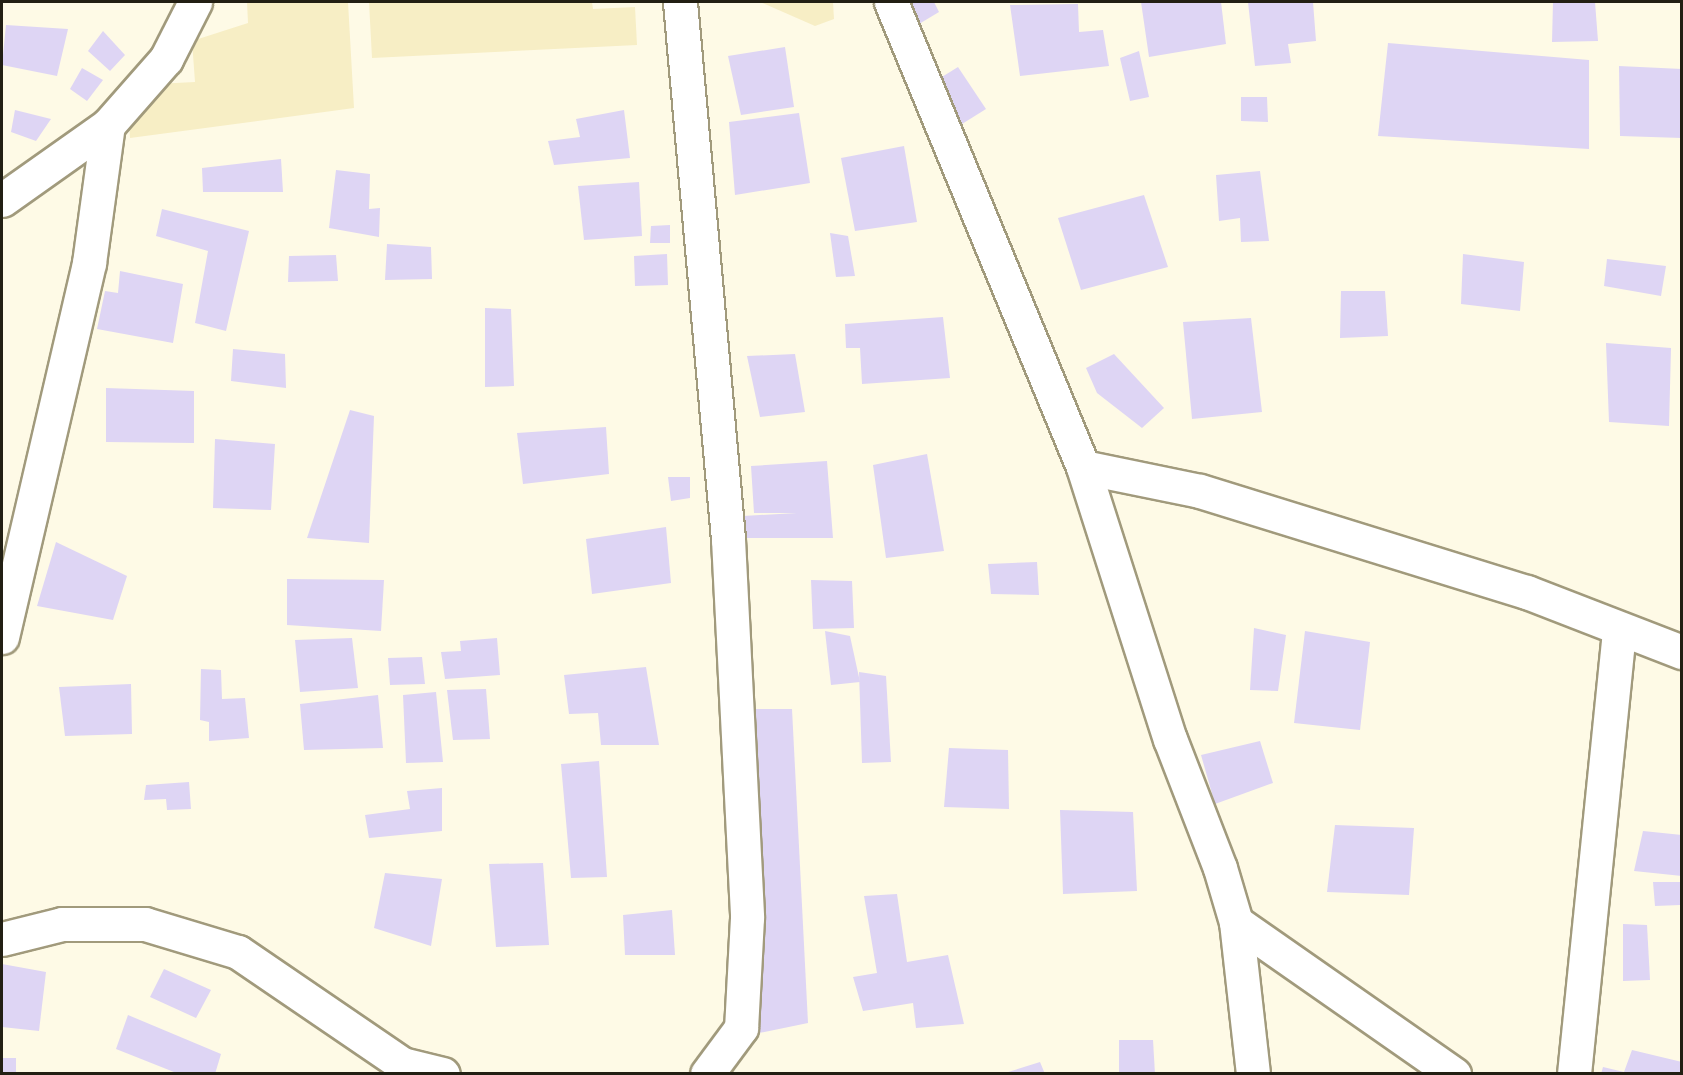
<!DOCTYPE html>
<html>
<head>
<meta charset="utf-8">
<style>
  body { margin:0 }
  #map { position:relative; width:1683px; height:1075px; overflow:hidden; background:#fefae6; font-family:"DejaVu Sans",sans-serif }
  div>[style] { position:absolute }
  .built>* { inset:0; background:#f7eec5 }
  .building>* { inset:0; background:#ded5f4 }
  .roads { filter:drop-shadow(2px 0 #a19a7c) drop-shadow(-2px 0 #a19a7c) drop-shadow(0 2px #a19a7c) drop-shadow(0 -2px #a19a7c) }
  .minor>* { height:33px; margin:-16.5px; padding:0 16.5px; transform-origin:16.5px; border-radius:16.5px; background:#fff }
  span { translate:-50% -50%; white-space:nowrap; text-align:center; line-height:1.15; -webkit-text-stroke:6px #fff; paint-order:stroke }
  .frame { position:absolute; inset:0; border:3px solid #221f13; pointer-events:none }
</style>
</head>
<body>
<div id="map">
  <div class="built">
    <i style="clip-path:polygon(247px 2px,348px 2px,354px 108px,130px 138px,128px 103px,156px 101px,156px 84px,195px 82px,192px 41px,248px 23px)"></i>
    <i style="clip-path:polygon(369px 2px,592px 2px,593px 9px,635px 7px,637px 45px,372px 58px)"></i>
    <i style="clip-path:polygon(760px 2px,833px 2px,834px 19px,815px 26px)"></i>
  </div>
  <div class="building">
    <i style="clip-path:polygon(900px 2px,934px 2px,939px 12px,914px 27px)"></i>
    <i style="clip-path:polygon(1141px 2px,1221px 2px,1226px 44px,1149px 57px)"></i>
    <i style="clip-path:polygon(1248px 2px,1313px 2px,1316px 41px,1288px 44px,1291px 63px,1255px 66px)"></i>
    <i style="clip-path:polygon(1553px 2px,1595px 2px,1598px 41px,1552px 42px)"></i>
    <i style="clip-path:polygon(1078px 4px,1079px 32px,1103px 30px,1109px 66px,1020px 76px,1010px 5px)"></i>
    <i style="clip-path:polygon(6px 25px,68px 29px,57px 76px,2px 65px)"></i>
    <i style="clip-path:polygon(103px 31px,125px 55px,110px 71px,88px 51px)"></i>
    <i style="clip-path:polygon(1388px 43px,1589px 60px,1589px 149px,1378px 136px)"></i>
    <i style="clip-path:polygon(785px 47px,794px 107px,741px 115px,728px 56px)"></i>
    <i style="clip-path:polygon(1139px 51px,1149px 97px,1130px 101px,1120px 58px)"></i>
    <i style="clip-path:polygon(1619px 66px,1682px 69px,1682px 138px,1620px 136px)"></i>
    <i style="clip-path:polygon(958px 67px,986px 109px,962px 124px,937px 80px)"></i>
    <i style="clip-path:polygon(82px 68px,103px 80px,87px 101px,70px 89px)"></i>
    <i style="clip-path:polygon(1241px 97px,1267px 97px,1268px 122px,1241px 121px)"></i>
    <i style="clip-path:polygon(15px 110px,51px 119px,36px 141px,11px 132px)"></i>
    <i style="clip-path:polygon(624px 110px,630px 158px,554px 165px,548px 141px,580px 137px,576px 119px)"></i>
    <i style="clip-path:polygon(799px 113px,810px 183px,735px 195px,729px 122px)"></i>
    <i style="clip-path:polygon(904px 146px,917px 222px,855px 231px,841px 158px)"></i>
    <i style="clip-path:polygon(281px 159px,283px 192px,203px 192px,202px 168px)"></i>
    <i style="clip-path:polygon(336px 170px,370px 174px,369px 209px,380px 208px,379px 237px,329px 228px)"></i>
    <i style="clip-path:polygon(1260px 171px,1269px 241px,1241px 242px,1240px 218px,1219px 221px,1216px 175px)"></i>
    <i style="clip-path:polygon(639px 182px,642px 236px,584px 240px,578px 186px)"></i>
    <i style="clip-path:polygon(1144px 195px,1168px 267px,1081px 290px,1058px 218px)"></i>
    <i style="clip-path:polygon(162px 209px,249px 231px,226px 331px,195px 323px,208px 251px,156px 236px)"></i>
    <i style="clip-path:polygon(670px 225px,670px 243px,650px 243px,651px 226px)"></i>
    <i style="clip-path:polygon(830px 233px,848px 236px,855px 276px,836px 277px)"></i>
    <i style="clip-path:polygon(387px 244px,431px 247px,432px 279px,385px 280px)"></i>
    <i style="clip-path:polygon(667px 254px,668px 285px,635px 286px,634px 256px)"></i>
    <i style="clip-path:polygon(1463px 254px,1524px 262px,1520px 311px,1461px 304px)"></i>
    <i style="clip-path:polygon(336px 255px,338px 281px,288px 282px,289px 256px)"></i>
    <i style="clip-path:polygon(1607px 259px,1666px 266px,1661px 296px,1604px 286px)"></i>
    <i style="clip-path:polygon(120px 271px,183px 284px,173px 343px,97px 329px,105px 291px,118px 293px)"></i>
    <i style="clip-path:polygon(1341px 291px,1385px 291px,1388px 336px,1340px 338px)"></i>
    <i style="clip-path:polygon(485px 308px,511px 309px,514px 386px,485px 387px)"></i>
    <i style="clip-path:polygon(943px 317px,950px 378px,862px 384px,860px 348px,846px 348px,845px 324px)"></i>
    <i style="clip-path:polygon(1251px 318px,1262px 412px,1192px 419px,1183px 322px)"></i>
    <i style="clip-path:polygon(1606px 343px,1671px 348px,1669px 426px,1609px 422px)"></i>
    <i style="clip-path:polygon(233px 349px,285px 354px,286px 388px,231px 381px)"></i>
    <i style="clip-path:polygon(795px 354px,805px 412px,760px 417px,747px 356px)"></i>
    <i style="clip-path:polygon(1114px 354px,1164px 408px,1142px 428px,1097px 393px,1086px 368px)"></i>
    <i style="clip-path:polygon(106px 388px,194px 391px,194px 443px,106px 442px)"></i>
    <i style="clip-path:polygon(350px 410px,374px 416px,369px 543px,307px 538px)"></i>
    <i style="clip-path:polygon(606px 427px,609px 474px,523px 484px,517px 433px)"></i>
    <i style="clip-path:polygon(215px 439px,275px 444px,271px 510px,213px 508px)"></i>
    <i style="clip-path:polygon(927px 454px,944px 551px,886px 558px,873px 465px)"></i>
    <i style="clip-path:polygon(827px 461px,833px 538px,744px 538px,743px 516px,797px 513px,754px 513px,751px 466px)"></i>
    <i style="clip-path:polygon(668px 477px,690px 477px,690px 498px,671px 501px)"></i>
    <i style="clip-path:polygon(666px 527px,671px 583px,592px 594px,586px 539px)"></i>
    <i style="clip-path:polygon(56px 542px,127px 576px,113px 620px,37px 606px)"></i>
    <i style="clip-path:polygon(1037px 562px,1039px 595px,991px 594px,988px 564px)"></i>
    <i style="clip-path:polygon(287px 579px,384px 580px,381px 631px,287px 625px)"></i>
    <i style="clip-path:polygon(811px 580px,852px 581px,854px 628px,813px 629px)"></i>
    <i style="clip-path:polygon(1254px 628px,1286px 635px,1278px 691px,1250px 690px)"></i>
    <i style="clip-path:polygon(825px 631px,850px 636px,860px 682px,831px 685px)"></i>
    <i style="clip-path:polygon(1305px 631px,1370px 642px,1360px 730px,1294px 723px)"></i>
    <i style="clip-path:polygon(352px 638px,358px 688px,300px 692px,295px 640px)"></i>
    <i style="clip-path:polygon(497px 638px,500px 675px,445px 679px,441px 652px,461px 651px,460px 641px)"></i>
    <i style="clip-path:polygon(422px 657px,425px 684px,390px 685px,388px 658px)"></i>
    <i style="clip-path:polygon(646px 667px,659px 745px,601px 745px,598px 713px,569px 714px,564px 675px)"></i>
    <i style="clip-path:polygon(201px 669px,221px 670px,222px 699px,245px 698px,249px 738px,209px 741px,209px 722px,200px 720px)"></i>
    <i style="clip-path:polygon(859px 672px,886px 676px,891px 762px,862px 763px)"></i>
    <i style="clip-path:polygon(131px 684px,132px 734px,65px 736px,59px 687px)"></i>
    <i style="clip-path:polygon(486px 689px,490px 739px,453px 740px,447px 690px)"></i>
    <i style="clip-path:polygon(436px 692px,443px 762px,406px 763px,403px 695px)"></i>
    <i style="clip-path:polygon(378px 695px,383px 748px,304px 750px,300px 704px)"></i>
    <i style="clip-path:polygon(737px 709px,792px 709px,808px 1023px,759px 1033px)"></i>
    <i style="clip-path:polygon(1260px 741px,1273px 783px,1215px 804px,1201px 755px)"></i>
    <i style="clip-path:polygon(949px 748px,1008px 750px,1009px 809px,944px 807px)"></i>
    <i style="clip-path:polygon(599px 761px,607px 877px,571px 878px,561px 764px)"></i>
    <i style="clip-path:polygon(189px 782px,191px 809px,167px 810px,166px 799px,144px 800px,146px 785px)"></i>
    <i style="clip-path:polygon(442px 788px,442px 831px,369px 838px,365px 815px,410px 809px,407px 791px)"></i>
    <i style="clip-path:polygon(1060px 810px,1133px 812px,1137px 891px,1063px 894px)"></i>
    <i style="clip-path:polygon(1335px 825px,1414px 828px,1409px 895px,1327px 892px)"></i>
    <i style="clip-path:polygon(1643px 831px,1682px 835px,1682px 876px,1634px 871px)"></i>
    <i style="clip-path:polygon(543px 863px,549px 945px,496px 947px,489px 864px)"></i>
    <i style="clip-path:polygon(385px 873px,442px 879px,431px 946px,374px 928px)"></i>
    <i style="clip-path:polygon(1653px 882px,1682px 882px,1680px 905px,1655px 906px)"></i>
    <i style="clip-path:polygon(897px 894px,907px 962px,948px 955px,964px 1024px,916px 1028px,913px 1003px,863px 1011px,853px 977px,877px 973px,864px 896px)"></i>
    <i style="clip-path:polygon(672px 910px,675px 955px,625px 955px,623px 915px)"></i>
    <i style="clip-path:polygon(1623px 924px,1647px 925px,1650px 980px,1623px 981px)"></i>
    <i style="clip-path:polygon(2px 964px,46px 972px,39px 1031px,2px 1027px)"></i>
    <i style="clip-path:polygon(164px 969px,211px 990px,196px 1018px,150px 997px)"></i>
    <i style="clip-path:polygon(128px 1015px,221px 1054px,215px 1074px,179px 1074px,116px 1049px)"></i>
    <i style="clip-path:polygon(1119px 1040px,1153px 1040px,1155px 1074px,1119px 1074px)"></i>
    <i style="clip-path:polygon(1632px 1050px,1682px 1062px,1682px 1074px,1601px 1074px,1603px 1067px,1624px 1072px)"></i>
    <i style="clip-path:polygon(2px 1058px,16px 1058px,16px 1074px,2px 1074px)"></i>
    <i style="clip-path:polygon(1040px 1062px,1045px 1074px,1005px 1074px,1005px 1073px)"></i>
  </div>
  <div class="roads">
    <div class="minor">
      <i style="left:680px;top:2px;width:539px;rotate:84.89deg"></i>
      <i style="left:728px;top:539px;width:379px;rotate:87.1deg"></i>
      <i style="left:747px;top:918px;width:110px;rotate:93.1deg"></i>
      <i style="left:741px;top:1028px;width:57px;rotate:126.5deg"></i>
      <i style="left:891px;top:2px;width:503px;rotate:67.56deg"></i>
      <i style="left:1083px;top:467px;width:286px;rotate:72.3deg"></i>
      <i style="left:1170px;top:739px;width:138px;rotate:68.8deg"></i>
      <i style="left:1220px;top:868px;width:56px;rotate:73.5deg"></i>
      <i style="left:1236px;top:922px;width:153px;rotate:83.6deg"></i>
      <i style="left:2px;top:200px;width:130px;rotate:-35.3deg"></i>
      <i style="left:108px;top:125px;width:88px;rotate:-48.7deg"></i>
      <i style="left:166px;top:59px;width:64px;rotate:-63deg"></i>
      <i style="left:1083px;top:467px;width:119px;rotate:11.6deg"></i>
      <i style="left:1200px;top:491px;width:342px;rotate:17.2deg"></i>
      <i style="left:1527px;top:592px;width:166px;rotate:21.2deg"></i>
      <i style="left:2px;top:637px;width:384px;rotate:-76.9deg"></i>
      <i style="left:89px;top:263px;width:139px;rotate:-82.2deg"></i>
      <i style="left:1236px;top:922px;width:266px;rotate:34.9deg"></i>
      <i style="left:2px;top:939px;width:62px;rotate:-14deg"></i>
      <i style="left:62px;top:924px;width:83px"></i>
      <i style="left:145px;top:924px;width:97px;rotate:16.8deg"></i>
      <i style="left:238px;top:952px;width:199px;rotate:34.3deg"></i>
      <i style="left:402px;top:1064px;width:42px;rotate:13.7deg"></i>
      <i style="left:1574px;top:1074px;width:444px;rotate:-84.2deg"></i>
    </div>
  </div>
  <div class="frame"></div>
</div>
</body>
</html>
